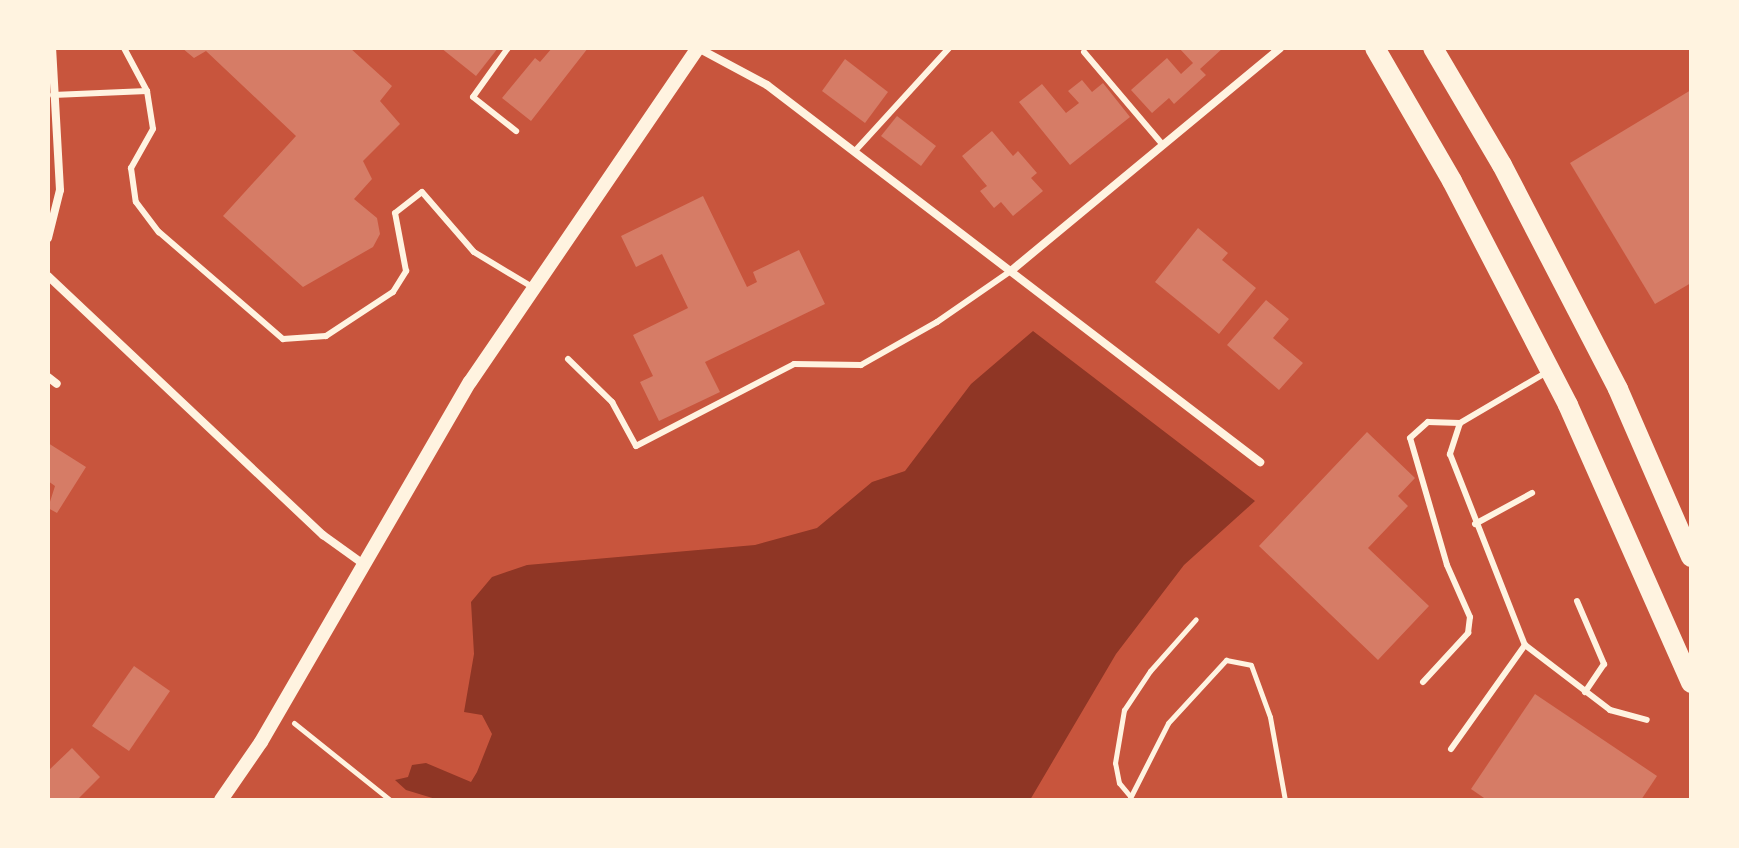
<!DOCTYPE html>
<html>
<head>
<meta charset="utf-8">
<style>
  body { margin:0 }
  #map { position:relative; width:1739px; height:848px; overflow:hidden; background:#c8553d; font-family:"Times New Roman",serif }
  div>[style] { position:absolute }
  .water>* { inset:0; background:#8f3625 }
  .building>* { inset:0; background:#d67c66 }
  .path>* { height:5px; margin:-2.5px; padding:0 2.5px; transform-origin:2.5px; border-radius:2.5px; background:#fff3e0 }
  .service>* { height:6px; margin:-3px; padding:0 3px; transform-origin:3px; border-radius:3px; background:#fff3e0 }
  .minor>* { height:8px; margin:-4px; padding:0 4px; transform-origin:4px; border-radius:4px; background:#fff3e0 }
  .tertiary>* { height:14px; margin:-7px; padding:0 7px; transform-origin:7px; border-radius:7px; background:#fff3e0 }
  .primary>* { height:20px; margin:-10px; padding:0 10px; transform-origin:10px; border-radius:10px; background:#fff3e0 }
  span { translate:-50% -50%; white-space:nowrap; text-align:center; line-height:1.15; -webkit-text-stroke:7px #fff3e0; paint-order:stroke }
  .frame { position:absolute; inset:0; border:50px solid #fff3e0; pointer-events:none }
</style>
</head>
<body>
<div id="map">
  <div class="water">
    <i style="clip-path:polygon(1033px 331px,1255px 501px,1184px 565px,1116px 654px,1030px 800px,439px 800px,406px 790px,395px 780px,408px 777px,412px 765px,426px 763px,471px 782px,477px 772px,492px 734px,482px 715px,464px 712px,474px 654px,471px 602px,492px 577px,527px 565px,755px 545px,817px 528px,872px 482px,905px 471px,971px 384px)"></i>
  </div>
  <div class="building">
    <i style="clip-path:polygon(182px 48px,350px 48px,392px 86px,380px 101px,400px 124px,363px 161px,372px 179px,354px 199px,377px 218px,380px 234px,373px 247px,303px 287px,223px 216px,296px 136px,206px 51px,194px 58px)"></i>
    <i style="clip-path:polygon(441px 48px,498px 48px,476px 76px)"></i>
    <i style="clip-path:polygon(552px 48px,588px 48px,531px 121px,502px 98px,535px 58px,540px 62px)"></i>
    <i style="clip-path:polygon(1179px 48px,1223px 48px,1200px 69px,1206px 75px,1174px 104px,1169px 98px,1152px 113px,1131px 90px,1167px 58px,1181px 74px,1193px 63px)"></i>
    <i style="clip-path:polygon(845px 59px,888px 92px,865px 123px,822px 91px)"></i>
    <i style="clip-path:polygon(1082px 80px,1092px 92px,1103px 83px,1130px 117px,1070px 165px,1019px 102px,1042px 84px,1066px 113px,1079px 103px,1068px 91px)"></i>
    <i style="clip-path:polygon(1691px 90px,1691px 283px,1655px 304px,1570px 163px)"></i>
    <i style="clip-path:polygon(897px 116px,936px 146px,921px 166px,881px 136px)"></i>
    <i style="clip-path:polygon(992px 131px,1013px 156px,1018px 151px,1037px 173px,1031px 178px,1043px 191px,1013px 216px,1001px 202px,994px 208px,980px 191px,987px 186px,962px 156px)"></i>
    <i style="clip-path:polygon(703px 196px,747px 287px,757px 282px,753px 272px,799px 250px,825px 304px,705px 362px,720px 392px,659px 421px,640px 382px,653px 376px,633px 335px,688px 308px,662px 254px,636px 267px,621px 236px)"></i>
    <i style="clip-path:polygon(1198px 228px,1228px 253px,1222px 260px,1256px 288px,1219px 334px,1155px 282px)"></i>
    <i style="clip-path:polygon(1266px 300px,1289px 319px,1273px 338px,1303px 363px,1279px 390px,1227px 345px)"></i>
    <i style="clip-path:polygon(1367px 432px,1415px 478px,1398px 496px,1408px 506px,1368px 548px,1429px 606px,1378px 660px,1259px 546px)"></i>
    <i style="clip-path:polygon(48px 443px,86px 467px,57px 513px,48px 508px,55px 486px,48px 481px)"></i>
    <i style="clip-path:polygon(134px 666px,170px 691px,129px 751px,92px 726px)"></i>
    <i style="clip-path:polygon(1535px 694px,1657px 776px,1641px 800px,1487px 800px,1471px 789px)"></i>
    <i style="clip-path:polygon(72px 748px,100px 777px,77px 800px,48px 800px,48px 771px)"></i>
  </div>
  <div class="path">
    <i style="left:294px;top:723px;width:123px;rotate:38.7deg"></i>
    <i style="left:1130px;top:796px;width:17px;rotate:-130deg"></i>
    <i style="left:1119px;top:783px;width:20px;rotate:-101deg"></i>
    <i style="left:1115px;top:763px;width:54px;rotate:-80.4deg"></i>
    <i style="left:1124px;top:710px;width:47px;rotate:-56.3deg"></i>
    <i style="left:1150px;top:671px;width:69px;rotate:-48.5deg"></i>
    <i style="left:1129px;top:800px;width:86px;rotate:-63.1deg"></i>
    <i style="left:1168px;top:723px;width:86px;rotate:-47.4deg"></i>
    <i style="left:1226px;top:660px;width:25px;rotate:11deg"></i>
    <i style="left:1251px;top:665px;width:55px;rotate:69.9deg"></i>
    <i style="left:1270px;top:717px;width:84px;rotate:79.8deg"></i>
  </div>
  <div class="service">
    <i style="left:124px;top:48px;width:49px;rotate:61.9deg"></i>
    <i style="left:508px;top:48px;width:60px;rotate:125.5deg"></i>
    <i style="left:473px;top:97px;width:55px;rotate:38.3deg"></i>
    <i style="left:1084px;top:52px;width:122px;rotate:49.7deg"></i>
    <i style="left:53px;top:95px;width:94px;rotate:-2.4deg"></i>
    <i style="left:147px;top:91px;width:38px;rotate:81deg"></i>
    <i style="left:153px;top:129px;width:45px;rotate:119.4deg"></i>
    <i style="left:131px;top:168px;width:34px;rotate:82deg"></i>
    <i style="left:136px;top:202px;width:38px;rotate:53deg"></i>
    <i style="left:159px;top:232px;width:164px;rotate:40.8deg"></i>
    <i style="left:283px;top:339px;width:43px;rotate:-4deg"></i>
    <i style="left:326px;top:336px;width:80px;rotate:-33.3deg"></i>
    <i style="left:393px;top:292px;width:25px;rotate:-58deg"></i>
    <i style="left:406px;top:271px;width:59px;rotate:-100.7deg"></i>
    <i style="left:395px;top:213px;width:34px;rotate:-38deg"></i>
    <i style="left:422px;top:192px;width:79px;rotate:49.1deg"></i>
    <i style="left:474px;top:252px;width:70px;rotate:31deg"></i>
    <i style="left:855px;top:151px;width:139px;rotate:-47.6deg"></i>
    <i style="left:568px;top:359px;width:62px;rotate:44.3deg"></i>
    <i style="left:612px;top:402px;width:50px;rotate:61.4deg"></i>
    <i style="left:636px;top:446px;width:178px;rotate:-27.4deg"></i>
    <i style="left:794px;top:364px;width:67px;rotate:0.9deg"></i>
    <i style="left:861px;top:365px;width:87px;rotate:-29.5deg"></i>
    <i style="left:937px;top:322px;width:91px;rotate:-34.7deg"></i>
    <i style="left:1547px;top:372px;width:101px;rotate:149.6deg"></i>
    <i style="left:1460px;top:423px;width:33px;rotate:108deg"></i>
    <i style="left:1450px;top:454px;width:205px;rotate:68.6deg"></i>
    <i style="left:1525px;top:645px;width:107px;rotate:37.4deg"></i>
    <i style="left:1610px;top:710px;width:38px;rotate:15deg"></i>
    <i style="left:1475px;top:524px;width:65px;rotate:-28.5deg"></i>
    <i style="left:1577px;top:601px;width:69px;rotate:66.8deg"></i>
    <i style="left:1604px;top:664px;width:34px;rotate:124deg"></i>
    <i style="left:1423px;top:682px;width:67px;rotate:-47.4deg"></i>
    <i style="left:1468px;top:633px;width:16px;rotate:-83deg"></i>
    <i style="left:1470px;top:617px;width:57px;rotate:-113.9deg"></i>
    <i style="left:1447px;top:565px;width:132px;rotate:-106.2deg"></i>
    <i style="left:1410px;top:438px;width:24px;rotate:-42deg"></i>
    <i style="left:1428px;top:422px;width:32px;rotate:2deg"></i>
    <i style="left:1451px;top:749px;width:128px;rotate:-54.6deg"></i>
  </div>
  <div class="minor">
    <i style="left:698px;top:48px;width:78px;rotate:28.2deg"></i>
    <i style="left:767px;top:85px;width:621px;rotate:37.41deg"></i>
    <i style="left:48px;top:238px;width:49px;rotate:-76deg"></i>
    <i style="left:60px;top:190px;width:142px;rotate:-93.2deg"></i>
    <i style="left:1012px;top:270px;width:348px;rotate:-39.6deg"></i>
    <i style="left:48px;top:276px;width:378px;rotate:43.3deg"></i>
    <i style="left:323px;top:535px;width:48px;rotate:35.7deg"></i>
    <i style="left:48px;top:377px;width:11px;rotate:38deg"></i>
  </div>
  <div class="tertiary">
    <i style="left:221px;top:800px;width:70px;rotate:-55.4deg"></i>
    <i style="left:261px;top:742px;width:416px;rotate:-59.9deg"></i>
    <i style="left:470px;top:382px;width:404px;rotate:-55.7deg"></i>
  </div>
  <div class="primary">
    <i style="left:1375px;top:48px;width:154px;rotate:59.9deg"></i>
    <i style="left:1452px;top:181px;width:252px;rotate:62.6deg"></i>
    <i style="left:1568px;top:405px;width:304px;rotate:66.1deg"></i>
    <i style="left:1433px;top:48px;width:136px;rotate:59.5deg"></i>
    <i style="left:1502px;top:165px;width:252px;rotate:62.6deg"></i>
    <i style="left:1618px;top:389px;width:183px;rotate:66.5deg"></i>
  </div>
  <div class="frame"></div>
</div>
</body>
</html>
